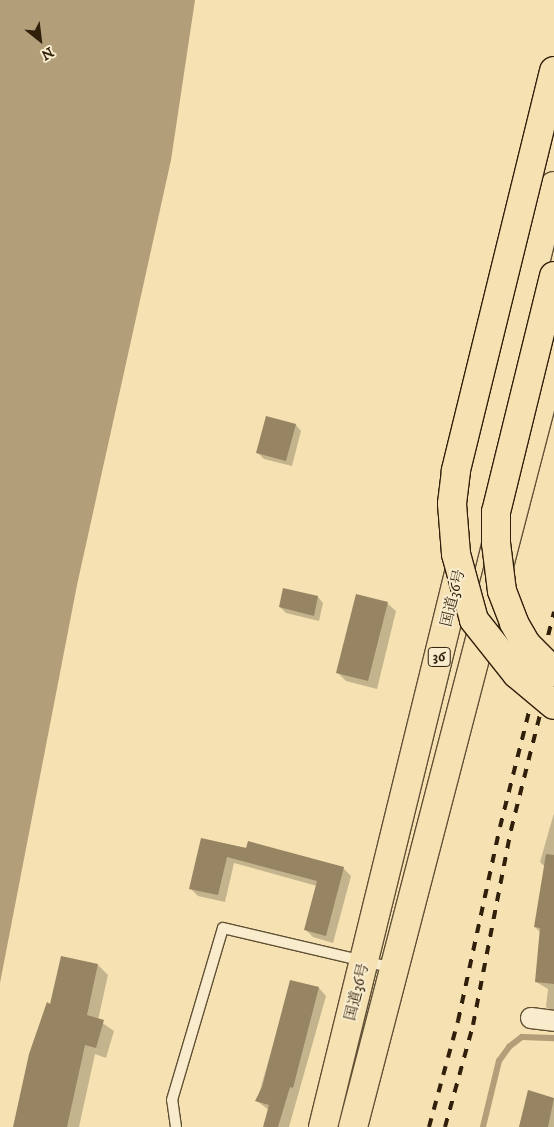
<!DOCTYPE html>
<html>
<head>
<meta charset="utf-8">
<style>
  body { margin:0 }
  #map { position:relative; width:554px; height:1127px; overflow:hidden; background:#f5e1b2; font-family:"IM FELL DW Pica","Noto Serif JP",serif }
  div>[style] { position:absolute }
  .water>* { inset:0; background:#b29f79 }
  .shadow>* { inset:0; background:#0003 }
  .stream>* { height:5.5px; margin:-2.75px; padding:0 2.75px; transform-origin:2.75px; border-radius:2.75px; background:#b29f79 }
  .building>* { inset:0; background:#968462 }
  .roads { filter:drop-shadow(1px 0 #615035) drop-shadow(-1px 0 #615035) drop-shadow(0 1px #615035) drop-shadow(0 -1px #615035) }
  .service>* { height:10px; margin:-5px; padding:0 5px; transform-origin:5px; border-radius:5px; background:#f8eccd }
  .minor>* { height:20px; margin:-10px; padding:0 10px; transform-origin:10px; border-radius:10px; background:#f8eccd }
  .trunk>* { height:28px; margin:-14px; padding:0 14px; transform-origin:14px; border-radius:14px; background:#f5e1b2 }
  .rail>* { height:4px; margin-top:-2px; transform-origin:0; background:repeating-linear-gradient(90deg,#301f0b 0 9px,transparent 0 18px) }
  .bridges { filter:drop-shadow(1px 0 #301f0b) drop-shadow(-1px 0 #301f0b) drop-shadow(0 1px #301f0b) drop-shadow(0 -1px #301f0b) }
  .motorway-bridge>* { height:28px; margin:-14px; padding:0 14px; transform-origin:14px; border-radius:14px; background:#f5e1b2 }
  span { translate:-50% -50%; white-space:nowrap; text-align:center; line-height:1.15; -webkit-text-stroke:4px #f8eccd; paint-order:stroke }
  .shield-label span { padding:1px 4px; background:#f8eccd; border:1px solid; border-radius:4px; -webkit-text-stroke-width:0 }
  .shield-label { font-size:14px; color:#301f0b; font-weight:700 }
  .street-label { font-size:15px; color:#301f0b }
  .north { position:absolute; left:15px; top:15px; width:50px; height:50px; -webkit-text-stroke:4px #f8eccd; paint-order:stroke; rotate:151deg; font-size:14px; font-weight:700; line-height:20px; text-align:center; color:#301f0b }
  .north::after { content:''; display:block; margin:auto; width:18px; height:22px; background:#301f0b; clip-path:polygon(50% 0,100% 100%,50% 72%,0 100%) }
</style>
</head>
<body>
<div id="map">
  <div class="water">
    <i style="clip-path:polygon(0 0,195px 0,171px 160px,77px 585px,0 983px)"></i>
  </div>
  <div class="shadow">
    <i style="clip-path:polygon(296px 425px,301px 431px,292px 466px,264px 459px,258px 453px)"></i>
    <i style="clip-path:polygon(318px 597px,323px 603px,319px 621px,286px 613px,280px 607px)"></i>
    <i style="clip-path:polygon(387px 603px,396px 611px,377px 689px,346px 681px,338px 673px)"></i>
    <i style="clip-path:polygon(554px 813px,554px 1013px,546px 1007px,548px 989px,536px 982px,541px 933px,535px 927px,545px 867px,540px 862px)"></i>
    <i style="clip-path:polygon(202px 839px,343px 868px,351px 876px,333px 943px,313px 937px,306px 930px,317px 886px,234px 863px,225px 902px,198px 896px,190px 888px)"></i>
    <i style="clip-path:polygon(62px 957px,98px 965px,108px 975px,98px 1020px,114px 1031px,106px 1058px,95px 1054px,79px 1127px,15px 1127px,51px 1005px)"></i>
    <i style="clip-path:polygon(291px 981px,319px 988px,326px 996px,289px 1127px,264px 1127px,269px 1110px,257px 1101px)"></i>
    <i style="clip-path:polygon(529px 1091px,554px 1099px,554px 1127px,519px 1127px)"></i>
  </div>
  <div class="stream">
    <i style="left:483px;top:1127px;width:68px;rotate:-76.4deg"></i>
    <i style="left:499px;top:1061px;width:17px;rotate:-54deg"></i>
    <i style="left:509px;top:1047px;width:16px;rotate:-38deg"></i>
    <i style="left:522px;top:1037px;width:32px;rotate:2deg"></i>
  </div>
  <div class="building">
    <i style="clip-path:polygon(266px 416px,296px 424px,286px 461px,256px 453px)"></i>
    <i style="clip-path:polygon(283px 588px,318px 596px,314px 616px,279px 607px)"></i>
    <i style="clip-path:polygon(356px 594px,388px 602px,368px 681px,336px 673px)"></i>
    <i style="clip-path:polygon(201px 838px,246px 848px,248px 841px,344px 867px,326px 936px,304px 930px,317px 881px,227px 857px,218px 895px,189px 889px)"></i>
    <i style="clip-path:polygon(546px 854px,554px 855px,554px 984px,535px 982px,540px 928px,534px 927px)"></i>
    <i style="clip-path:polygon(61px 956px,98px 964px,87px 1015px,104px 1020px,96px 1048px,85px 1045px,67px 1127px,13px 1127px,29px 1054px,47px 1002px,50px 1004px)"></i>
    <i style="clip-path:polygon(290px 980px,319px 987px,293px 1088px,290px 1087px,278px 1127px,263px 1127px,269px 1105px,255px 1101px,262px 1087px)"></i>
    <i style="clip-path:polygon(528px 1090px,554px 1098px,548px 1127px,519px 1127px)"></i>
  </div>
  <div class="roads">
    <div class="service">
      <i style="left:176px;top:1127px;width:27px;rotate:-98deg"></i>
      <i style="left:172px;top:1100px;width:179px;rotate:-73.5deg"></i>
      <i style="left:223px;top:928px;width:175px;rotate:13.2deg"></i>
    </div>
    <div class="minor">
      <i style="left:531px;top:1018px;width:23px;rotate:7deg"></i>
    </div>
    <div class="trunk">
      <i style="left:323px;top:1127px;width:969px;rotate:-76.21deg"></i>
      <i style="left:353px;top:1127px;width:798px;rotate:-75.41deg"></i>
    </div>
  </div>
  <div class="rail">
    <i style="left:429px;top:1127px;width:110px;rotate:-74.7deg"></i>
    <i style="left:458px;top:1021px;width:198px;rotate:-77.8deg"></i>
    <i style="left:500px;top:827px;width:222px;rotate:-75.9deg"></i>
    <i style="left:445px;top:1127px;width:106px;rotate:-74.6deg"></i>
    <i style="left:473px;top:1025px;width:199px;rotate:-79deg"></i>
    <i style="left:511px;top:830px;width:176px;rotate:-75.9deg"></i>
  </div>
  <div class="bridges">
    <div class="motorway-bridge">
      <i style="left:554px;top:71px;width:412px;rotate:103.8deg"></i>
      <i style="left:456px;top:471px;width:33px;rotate:97deg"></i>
      <i style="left:452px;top:504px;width:50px;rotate:85.4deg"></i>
      <i style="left:456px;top:554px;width:68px;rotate:74.7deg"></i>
      <i style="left:474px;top:620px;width:69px;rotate:51.5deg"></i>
      <i style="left:517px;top:674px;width:48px;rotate:40deg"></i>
      <i style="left:554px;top:276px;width:243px;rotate:103.8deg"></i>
      <i style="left:496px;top:512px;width:31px;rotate:90deg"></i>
      <i style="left:496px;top:543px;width:48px;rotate:82.9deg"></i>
      <i style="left:502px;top:591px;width:34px;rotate:69deg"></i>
      <i style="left:514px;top:623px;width:24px;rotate:60deg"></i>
      <i style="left:526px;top:644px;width:40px;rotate:45deg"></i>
    </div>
  </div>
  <div class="shield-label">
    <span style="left:439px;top:657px">36</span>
  </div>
  <div class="street-label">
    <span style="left:453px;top:598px;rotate:-76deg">国道36号</span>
    <span style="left:357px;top:992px;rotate:-76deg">国道36号</span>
  </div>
  <div class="north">N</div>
</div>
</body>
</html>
